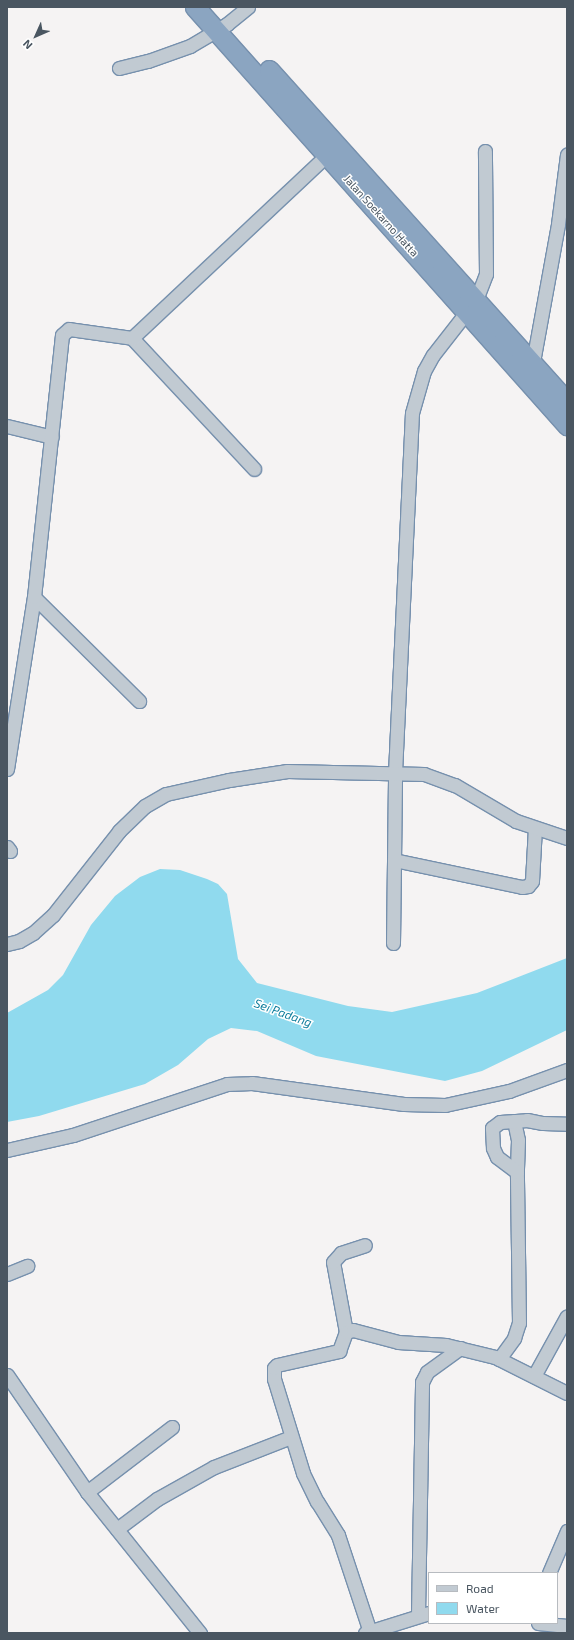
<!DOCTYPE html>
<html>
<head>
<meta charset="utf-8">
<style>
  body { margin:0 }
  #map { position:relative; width:574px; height:1640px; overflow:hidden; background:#f5f3f3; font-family:"Exo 2",sans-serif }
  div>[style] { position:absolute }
  .water>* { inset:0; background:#90daee }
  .roads { filter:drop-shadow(1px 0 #7690ad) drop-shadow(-1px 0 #7690ad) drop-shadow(0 1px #7690ad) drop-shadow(0 -1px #7690ad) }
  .minor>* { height:13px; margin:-6.5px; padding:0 6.5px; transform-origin:6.5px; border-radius:6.5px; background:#c1cad2 }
  .highway>* { height:19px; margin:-9.5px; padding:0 9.5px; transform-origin:9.5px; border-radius:9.5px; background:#8ba5c1 }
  span { translate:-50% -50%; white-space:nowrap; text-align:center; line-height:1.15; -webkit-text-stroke:3px #fff; paint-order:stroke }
  .street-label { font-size:11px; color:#4a5661 }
  .water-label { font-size:12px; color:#0c7c9b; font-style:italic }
  .frame { position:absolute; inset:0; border:8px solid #4a5661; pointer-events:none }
  .legend { position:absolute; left:428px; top:1572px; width:130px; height:52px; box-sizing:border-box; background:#fff; border:1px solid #b7bbc0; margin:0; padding:5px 7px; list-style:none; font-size:12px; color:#4a5661 }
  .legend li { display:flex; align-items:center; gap:8px; height:20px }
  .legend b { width:20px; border:1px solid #b7bbc0 }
  .north { position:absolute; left:16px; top:16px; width:40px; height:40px; -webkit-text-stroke:3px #fff; paint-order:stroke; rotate:225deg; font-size:11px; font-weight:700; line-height:16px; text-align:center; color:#4a5661 }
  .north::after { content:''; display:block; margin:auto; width:14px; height:18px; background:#4a5661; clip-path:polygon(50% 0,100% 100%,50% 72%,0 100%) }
</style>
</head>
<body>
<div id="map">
  <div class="water">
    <i style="clip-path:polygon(160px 869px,180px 870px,207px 879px,218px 884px,227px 894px,238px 959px,257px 983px,348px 1006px,392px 1012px,477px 993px,567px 958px,567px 1030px,482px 1071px,445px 1081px,316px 1056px,257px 1031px,231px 1028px,208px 1039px,178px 1065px,145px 1084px,39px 1116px,7px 1122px,7px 1013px,48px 990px,63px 975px,91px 925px,115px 896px,140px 877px)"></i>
  </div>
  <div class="roads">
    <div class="minor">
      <i style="left:119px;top:68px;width:30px;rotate:-14deg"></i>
      <i style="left:148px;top:61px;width:45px;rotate:-19.7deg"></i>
      <i style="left:190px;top:46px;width:43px;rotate:-30.7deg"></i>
      <i style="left:227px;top:24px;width:27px;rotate:-39deg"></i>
      <i style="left:132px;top:338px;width:179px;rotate:47deg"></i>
      <i style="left:533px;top:362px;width:140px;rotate:-79.7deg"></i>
      <i style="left:558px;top:224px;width:70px;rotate:-82.6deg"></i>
      <i style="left:7px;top:426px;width:46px;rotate:13.7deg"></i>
      <i style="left:34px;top:597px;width:148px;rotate:44.7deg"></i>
      <i style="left:7px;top:769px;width:174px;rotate:-81.1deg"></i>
      <i style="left:34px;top:597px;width:263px;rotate:-83.9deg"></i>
      <i style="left:62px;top:335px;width:9px;rotate:-41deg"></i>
      <i style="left:69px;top:329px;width:64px;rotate:8.1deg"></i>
      <i style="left:132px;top:338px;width:274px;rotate:-43.2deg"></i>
      <i style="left:7px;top:847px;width:5px;rotate:53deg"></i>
      <i style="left:394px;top:860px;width:131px;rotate:11.9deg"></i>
      <i style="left:522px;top:887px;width:6px;rotate:-9deg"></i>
      <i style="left:528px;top:886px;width:6px;rotate:-51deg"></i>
      <i style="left:532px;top:881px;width:53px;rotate:-86.8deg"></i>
      <i style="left:393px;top:943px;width:170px;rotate:-89.3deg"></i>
      <i style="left:395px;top:773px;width:360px;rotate:-87.3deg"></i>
      <i style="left:412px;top:413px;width:44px;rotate:-74.1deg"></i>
      <i style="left:424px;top:371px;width:18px;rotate:-61deg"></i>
      <i style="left:433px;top:355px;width:70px;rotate:-52deg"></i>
      <i style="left:476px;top:300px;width:28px;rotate:-69deg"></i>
      <i style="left:486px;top:274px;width:123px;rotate:-90.5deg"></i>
      <i style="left:7px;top:944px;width:12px;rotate:-14deg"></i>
      <i style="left:19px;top:941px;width:16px;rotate:-30deg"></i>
      <i style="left:33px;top:933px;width:27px;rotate:-42deg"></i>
      <i style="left:53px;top:915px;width:107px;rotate:-51.8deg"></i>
      <i style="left:119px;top:831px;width:36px;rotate:-44deg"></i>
      <i style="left:145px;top:806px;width:24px;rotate:-30deg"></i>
      <i style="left:166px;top:794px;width:65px;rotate:-12.5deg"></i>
      <i style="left:229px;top:780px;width:59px;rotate:-8.8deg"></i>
      <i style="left:287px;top:771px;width:137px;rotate:1.3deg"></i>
      <i style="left:424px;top:774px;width:33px;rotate:20deg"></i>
      <i style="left:455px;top:785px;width:71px;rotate:30.5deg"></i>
      <i style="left:516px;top:821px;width:54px;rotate:18.4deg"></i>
      <i style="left:514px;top:1121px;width:19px;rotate:78deg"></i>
      <i style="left:518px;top:1140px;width:32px;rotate:92deg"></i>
      <i style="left:7px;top:1150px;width:68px;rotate:-12.8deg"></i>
      <i style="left:73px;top:1135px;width:162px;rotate:-18.3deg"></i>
      <i style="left:227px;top:1084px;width:25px;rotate:-2deg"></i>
      <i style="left:252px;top:1083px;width:153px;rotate:7.9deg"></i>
      <i style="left:404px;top:1104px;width:41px;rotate:1.4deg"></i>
      <i style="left:445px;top:1105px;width:66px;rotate:-12.3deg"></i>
      <i style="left:509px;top:1091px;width:62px;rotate:-19.9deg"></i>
      <i style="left:7px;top:1274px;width:22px;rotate:-22deg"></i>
      <i style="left:346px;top:1332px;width:71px;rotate:-100.5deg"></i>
      <i style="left:333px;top:1262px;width:12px;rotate:-48deg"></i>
      <i style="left:341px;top:1253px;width:25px;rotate:-18deg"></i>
      <i style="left:499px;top:1359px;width:26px;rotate:-54deg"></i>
      <i style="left:514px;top:1338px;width:16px;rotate:-72deg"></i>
      <i style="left:519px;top:1323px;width:151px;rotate:-90.8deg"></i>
      <i style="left:517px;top:1172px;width:25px;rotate:-143deg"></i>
      <i style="left:497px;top:1157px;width:10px;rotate:-114deg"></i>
      <i style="left:493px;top:1148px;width:20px;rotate:-93deg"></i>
      <i style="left:492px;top:1128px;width:10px;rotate:-37deg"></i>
      <i style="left:500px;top:1122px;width:27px;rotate:-4deg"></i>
      <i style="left:527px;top:1120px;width:16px;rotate:11deg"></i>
      <i style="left:543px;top:1123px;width:24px;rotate:2deg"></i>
      <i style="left:7px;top:1375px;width:142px;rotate:55.6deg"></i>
      <i style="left:87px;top:1492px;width:181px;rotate:51.3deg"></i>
      <i style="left:534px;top:1376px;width:68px;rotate:-61.2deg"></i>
      <i style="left:87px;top:1492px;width:107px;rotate:-37.4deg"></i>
      <i style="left:117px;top:1529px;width:50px;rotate:-36.9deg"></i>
      <i style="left:157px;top:1499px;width:65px;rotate:-29.3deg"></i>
      <i style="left:214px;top:1467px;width:83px;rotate:-21.3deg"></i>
      <i style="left:549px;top:1573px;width:46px;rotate:-66.8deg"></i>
      <i style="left:418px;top:1615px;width:233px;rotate:-89deg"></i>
      <i style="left:422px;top:1382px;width:11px;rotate:-63deg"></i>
      <i style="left:427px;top:1372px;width:41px;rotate:-36deg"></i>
      <i style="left:538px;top:1623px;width:29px;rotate:6deg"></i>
      <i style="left:370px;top:1632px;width:102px;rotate:-108.3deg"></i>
      <i style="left:338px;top:1535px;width:39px;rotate:-122deg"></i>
      <i style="left:317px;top:1502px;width:32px;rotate:-116deg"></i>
      <i style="left:303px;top:1473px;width:98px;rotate:-107.1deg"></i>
      <i style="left:274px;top:1379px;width:11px;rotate:-90deg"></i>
      <i style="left:274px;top:1368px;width:4px;rotate:-45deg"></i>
      <i style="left:277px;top:1365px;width:64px;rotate:-12.7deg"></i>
      <i style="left:339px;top:1351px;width:20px;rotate:-70deg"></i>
      <i style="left:346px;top:1332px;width:7px;rotate:-16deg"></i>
      <i style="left:353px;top:1330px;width:47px;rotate:14.9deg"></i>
      <i style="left:398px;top:1342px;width:48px;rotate:3.6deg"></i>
      <i style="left:446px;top:1345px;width:50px;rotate:13.8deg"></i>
      <i style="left:495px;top:1357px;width:80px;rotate:26.6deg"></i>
      <i style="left:365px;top:1633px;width:67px;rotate:-17.4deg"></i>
    </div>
    <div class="highway">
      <i style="left:195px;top:7px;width:560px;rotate:48.33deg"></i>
      <i style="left:269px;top:70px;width:446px;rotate:48.1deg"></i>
    </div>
  </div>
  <div class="street-label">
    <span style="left:381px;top:216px;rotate:48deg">Jalan Soekarno Hatta</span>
  </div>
  <div class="water-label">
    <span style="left:283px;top:1013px;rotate:20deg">Sei Padang</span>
  </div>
  <div class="frame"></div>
  <ul class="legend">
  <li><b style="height:5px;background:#c1cad2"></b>Road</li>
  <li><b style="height:11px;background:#90daee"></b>Water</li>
  </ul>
  <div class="north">N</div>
</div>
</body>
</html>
